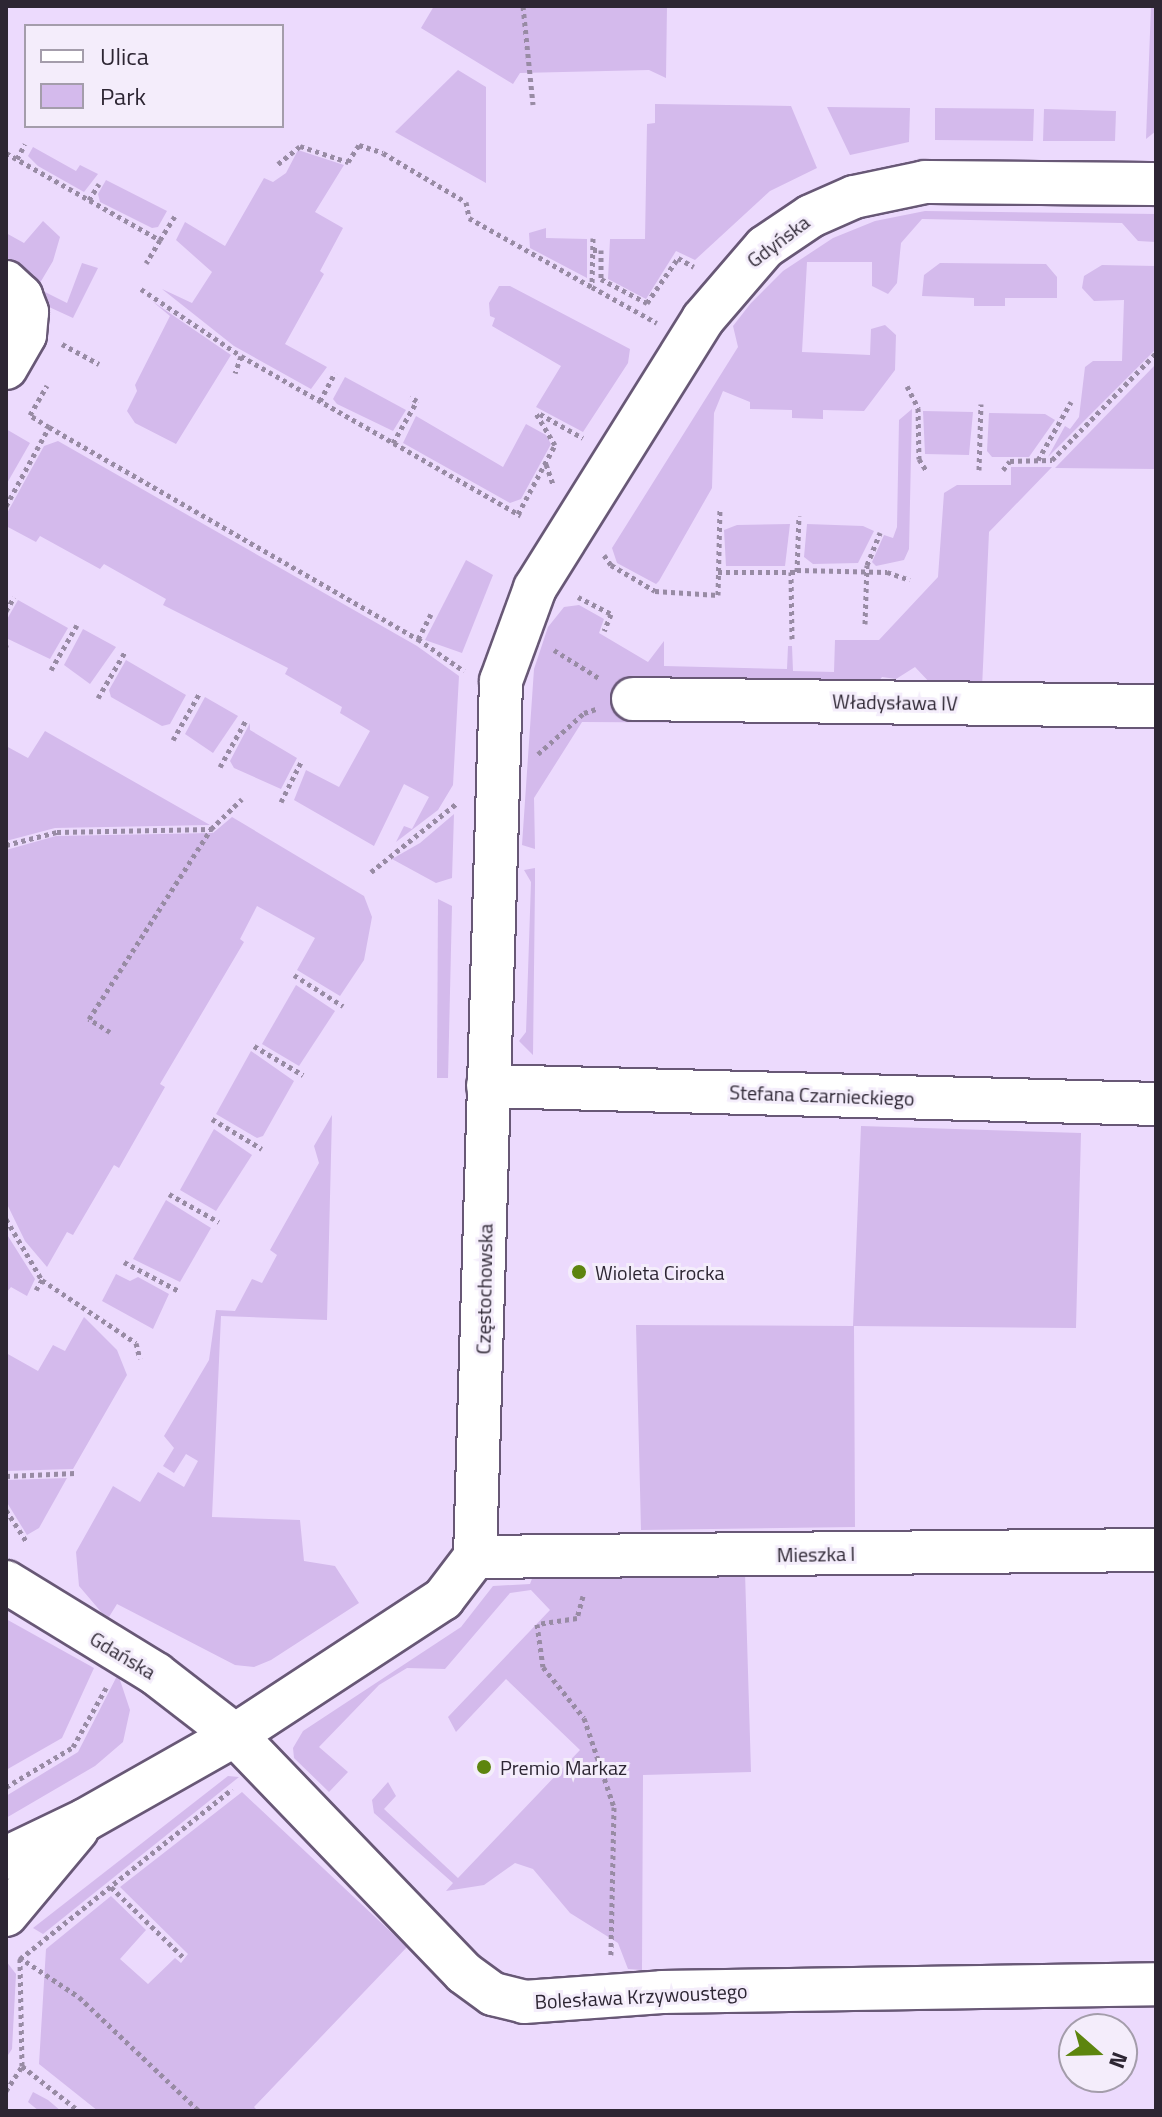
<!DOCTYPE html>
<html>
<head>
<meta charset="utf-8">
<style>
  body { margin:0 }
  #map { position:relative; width:1162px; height:2117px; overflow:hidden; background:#ecdafd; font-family:"Titillium Web",sans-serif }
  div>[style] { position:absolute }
  .green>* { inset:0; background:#d4baec }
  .path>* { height:5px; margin-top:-2.5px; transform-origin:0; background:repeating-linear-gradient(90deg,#988ba4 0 4px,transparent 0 8px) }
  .roads { filter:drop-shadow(2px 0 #685876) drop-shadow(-2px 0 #685876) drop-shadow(0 2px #685876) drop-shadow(0 -2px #685876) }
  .minor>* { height:42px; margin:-21px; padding:0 21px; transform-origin:21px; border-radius:21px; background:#fff }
  .dots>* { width:22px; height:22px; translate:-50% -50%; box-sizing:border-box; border:4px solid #f4edfb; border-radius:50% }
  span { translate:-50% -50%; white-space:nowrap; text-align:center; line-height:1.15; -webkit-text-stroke:6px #f4edfb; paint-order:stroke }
  .street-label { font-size:20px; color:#2d2633 }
  .poi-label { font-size:20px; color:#2d2633 }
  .left { translate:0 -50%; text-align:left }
  .frame { position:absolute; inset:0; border:8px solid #2d2633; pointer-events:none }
  .legend { position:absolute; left:24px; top:24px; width:260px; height:104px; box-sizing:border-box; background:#f4edfb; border:2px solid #a49dab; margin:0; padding:10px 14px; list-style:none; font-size:24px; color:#2d2633 }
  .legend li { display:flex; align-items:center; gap:16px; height:40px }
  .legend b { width:40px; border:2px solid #a49dab }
  .north { position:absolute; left:1058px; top:2013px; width:80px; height:80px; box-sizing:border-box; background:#f4edfb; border:2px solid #a49dab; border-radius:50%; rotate:110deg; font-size:22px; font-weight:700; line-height:32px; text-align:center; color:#2d2633 }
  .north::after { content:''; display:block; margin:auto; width:28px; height:36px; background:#5d850e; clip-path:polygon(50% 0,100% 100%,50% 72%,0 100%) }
</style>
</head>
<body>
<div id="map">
  <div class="green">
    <i style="clip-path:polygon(434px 6px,667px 6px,666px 78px,649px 70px,520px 73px,513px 84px,421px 28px)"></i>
    <i style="clip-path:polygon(1151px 6px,1156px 6px,1156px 131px,1146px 139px)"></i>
    <i style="clip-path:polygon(458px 70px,486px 87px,486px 183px,395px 132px)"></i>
    <i style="clip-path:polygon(655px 104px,791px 106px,817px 168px,770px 191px,695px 260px,676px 251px,646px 299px,608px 279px,610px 239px,645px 239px,647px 124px,655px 123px)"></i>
    <i style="clip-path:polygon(827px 107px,910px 108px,909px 142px,850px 155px)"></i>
    <i style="clip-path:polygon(935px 108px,1034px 109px,1033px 141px,935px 140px)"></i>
    <i style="clip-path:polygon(1044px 109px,1116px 111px,1115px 141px,1043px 141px)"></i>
    <i style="clip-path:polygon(33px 147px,76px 171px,80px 165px,98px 174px,84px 192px,38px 166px,28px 156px)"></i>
    <i style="clip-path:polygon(298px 150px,344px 165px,315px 212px,343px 228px,320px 271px,324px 274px,285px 344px,327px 367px,311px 389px,234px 346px,162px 289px,192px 303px,212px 272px,176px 240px,185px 222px,225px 246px,264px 178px,273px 182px,286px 173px)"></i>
    <i style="clip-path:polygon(106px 180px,167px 211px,158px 227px,152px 228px,100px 202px,98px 194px)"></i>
    <i style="clip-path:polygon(925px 211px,1156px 214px,1156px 242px,1138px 241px,1122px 223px,922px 219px,901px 243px,897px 283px,888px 294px,872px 286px,872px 262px,807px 262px,802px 352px,870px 355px,871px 329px,885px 325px,896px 335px,895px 370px,864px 411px,823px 410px,823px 419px,792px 418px,792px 410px,750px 409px,750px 402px,723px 391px,714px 413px,712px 488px,659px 581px,656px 584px,617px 563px,612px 548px,738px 347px,733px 326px,751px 303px,783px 271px,833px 238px,875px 221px)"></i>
    <i style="clip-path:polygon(43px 221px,60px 237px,53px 261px,37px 288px,67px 303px,82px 263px,98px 268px,73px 318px,36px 301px,6px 267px,6px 233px,24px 243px)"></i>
    <i style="clip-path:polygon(546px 228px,546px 238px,587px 239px,587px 278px,530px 248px,529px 233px)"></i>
    <i style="clip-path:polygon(940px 263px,1046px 264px,1057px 277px,1057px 298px,1005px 298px,1005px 306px,974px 306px,974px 298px,922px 296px,924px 275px)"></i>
    <i style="clip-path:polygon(1102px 265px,1156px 266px,1156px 349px,1048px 457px,1065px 426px,1070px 429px,1079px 417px,1085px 367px,1093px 361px,1122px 361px,1124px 300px,1094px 301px,1082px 288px,1084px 276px)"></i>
    <i style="clip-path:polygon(499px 286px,510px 286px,630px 349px,628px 363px,583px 432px,536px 407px,561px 366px,492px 326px,495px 318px,490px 316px,489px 303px)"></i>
    <i style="clip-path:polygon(152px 301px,231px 355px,176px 444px,135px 423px,127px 411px,137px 391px,135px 385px,170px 316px)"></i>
    <i style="clip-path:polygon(1156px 364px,1156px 469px,1055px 468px)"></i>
    <i style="clip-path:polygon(345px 377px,406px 410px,393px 431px,337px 404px,333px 399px)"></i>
    <i style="clip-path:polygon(912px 409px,909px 549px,904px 560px,876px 566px,872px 562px,884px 535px,893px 538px,897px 527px,899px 420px)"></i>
    <i style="clip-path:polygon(923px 411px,973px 412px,969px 455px,925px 454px)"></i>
    <i style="clip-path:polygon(989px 413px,1045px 414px,1055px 420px,1029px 457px,992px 457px,987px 451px)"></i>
    <i style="clip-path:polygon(416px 416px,503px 467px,526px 424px,546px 435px,551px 444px,521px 499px,510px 503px,403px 443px)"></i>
    <i style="clip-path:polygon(6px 429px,30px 443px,6px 485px)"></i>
    <i style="clip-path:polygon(58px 441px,417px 646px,459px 676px,453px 785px,438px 810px,396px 842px,404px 826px,412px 829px,429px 797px,404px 784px,374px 846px,294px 800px,306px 770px,339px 787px,370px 731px,340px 713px,342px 707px,285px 674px,288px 668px,163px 605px,166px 599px,104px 564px,100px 569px,40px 536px,36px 542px,6px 526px,6px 515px,44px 446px)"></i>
    <i style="clip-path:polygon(1011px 467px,1052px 467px,989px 532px,982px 688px,933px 686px,915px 667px,896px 679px,882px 677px,874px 687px,768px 718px,768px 723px,582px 722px,534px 798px,535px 849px,522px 845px,534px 669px,548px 627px,564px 607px,579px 605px,604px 619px,599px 633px,648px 662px,664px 641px,664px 666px,787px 669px,788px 646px,792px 646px,793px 671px,834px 672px,835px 640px,879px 640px,938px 577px,944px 493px,957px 485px,1011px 485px)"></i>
    <i style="clip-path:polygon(790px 524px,785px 566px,726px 566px,724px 530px,737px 525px)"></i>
    <i style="clip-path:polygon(807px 524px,863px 526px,874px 531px,858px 563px,813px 564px,804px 557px)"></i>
    <i style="clip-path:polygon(466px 560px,493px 575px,462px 653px,425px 640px)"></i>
    <i style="clip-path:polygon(18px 600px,68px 628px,50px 659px,6px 638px,6px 621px)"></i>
    <i style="clip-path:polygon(83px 629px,116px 647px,90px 684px,64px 665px)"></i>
    <i style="clip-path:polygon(126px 660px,186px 695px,170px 724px,162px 726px,111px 697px,109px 690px)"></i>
    <i style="clip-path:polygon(205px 697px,238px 716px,213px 753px,185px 734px)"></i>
    <i style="clip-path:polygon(250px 723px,250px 730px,297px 758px,281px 789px,234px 768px,230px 761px)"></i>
    <i style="clip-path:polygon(45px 731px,210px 825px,55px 828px,6px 841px,6px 746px,28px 758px)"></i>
    <i style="clip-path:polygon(454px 814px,452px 878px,436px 883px,392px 859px,420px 843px)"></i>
    <i style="clip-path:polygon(232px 817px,364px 896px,372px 917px,364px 960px,340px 996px,297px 970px,315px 938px,257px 906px,240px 939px,244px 942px,160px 1084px,165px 1087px,119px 1168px,114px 1165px,73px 1235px,67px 1232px,47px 1267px,25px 1241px,6px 1202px,6px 850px,56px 836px,213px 833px)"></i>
    <i style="clip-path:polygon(535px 868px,535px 884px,533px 1055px,519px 1041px,526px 1032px,531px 882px,524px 870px)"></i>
    <i style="clip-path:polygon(438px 899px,452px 906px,448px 1078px,437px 1078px)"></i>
    <i style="clip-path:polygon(296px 985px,335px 1011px,299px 1066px,262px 1044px)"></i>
    <i style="clip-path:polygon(251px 1051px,294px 1081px,263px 1136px,257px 1138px,216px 1114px)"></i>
    <i style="clip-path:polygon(332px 1115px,327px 1320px,221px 1316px,212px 1517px,300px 1520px,304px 1561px,335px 1566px,359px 1603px,271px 1660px,254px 1667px,235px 1665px,117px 1604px,109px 1617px,102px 1613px,79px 1586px,76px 1552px,113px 1486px,140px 1502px,158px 1472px,184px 1487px,198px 1461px,186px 1454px,174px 1473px,163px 1466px,174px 1448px,164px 1436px,209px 1360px,216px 1310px,235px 1311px,252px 1279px,262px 1283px,277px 1255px,270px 1250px,319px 1163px,314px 1146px)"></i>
    <i style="clip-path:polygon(861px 1126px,1081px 1133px,1076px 1328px,854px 1326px,855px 1527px,641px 1530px,636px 1325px,853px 1326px)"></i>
    <i style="clip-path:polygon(214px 1129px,252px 1155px,216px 1211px,180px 1190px)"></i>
    <i style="clip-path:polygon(166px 1200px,211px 1228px,180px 1282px,133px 1259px)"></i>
    <i style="clip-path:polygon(6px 1233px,35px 1279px,27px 1296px,11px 1287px,6px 1293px)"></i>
    <i style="clip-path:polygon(116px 1274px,130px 1281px,138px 1277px,169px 1294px,153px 1329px,102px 1301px)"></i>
    <i style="clip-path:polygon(84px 1317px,117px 1350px,127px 1375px,73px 1469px,6px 1471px,6px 1353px,38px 1371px,53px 1345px,65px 1351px)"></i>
    <i style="clip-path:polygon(67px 1478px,39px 1528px,27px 1535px,6px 1501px,6px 1480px)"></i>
    <i style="clip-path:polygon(745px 1572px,751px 1772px,643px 1775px,642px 1970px,628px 1969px,618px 1943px,570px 1913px,533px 1869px,515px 1863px,484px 1885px,446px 1891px,453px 1883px,374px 1813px,372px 1800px,388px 1782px,396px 1796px,384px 1809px,458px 1878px,580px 1750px,506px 1679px,456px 1732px,448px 1717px,550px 1610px,531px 1590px,510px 1593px,445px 1669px,407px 1668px,379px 1685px,319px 1747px,348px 1772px,329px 1792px,294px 1758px,293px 1748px,303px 1731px,461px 1627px,493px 1586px,530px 1584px,533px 1576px)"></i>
    <i style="clip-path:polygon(6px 1619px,94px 1668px,62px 1738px,6px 1770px)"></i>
    <i style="clip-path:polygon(118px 1674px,130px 1710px,123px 1742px,95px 1766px,6px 1818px,6px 1796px,78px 1752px)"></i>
    <i style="clip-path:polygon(228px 1776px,239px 1777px,43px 1934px,33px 1928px)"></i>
    <i style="clip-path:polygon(242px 1792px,407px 1947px,254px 2107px,258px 2111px,98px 2111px,39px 2064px,46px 1949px,111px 1896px,146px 1930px,120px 1959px,148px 1984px,175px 1958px,181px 1963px,188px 1954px,120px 1887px)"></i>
    <i style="clip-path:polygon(6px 1961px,16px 1974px,12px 2049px,6px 2058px)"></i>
    <i style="clip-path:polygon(33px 2092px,48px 2100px,61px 2111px,39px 2111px,28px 2102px)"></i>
  </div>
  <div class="path">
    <i style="left:523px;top:6px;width:99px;rotate:84.2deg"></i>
    <i style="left:6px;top:153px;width:177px;rotate:29.5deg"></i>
    <i style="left:160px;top:240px;width:27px;rotate:121deg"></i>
    <i style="left:17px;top:159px;width:17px;rotate:-62deg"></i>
    <i style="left:278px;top:164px;width:28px;rotate:-39deg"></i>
    <i style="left:300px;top:146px;width:51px;rotate:18.4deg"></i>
    <i style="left:348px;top:162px;width:20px;rotate:-57deg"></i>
    <i style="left:359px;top:145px;width:25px;rotate:18deg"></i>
    <i style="left:383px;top:153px;width:96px;rotate:30.6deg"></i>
    <i style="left:466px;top:202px;width:16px;rotate:79deg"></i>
    <i style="left:469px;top:218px;width:141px;rotate:29.3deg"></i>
    <i style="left:89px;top:200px;width:19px;rotate:-58deg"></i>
    <i style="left:593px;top:238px;width:49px;rotate:91.2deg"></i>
    <i style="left:592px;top:287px;width:74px;rotate:29deg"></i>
    <i style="left:160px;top:240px;width:28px;rotate:-58deg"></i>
    <i style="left:593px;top:250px;width:8px"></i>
    <i style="left:601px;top:250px;width:29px;rotate:90deg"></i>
    <i style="left:601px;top:279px;width:52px;rotate:27.6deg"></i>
    <i style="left:647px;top:303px;width:55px;rotate:-55.4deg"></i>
    <i style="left:678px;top:258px;width:18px;rotate:29deg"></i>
    <i style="left:141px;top:289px;width:120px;rotate:33.8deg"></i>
    <i style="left:241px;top:356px;width:18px;rotate:109deg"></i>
    <i style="left:62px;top:344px;width:42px;rotate:28.4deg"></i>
    <i style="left:241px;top:356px;width:322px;rotate:29.7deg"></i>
    <i style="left:907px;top:386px;width:25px;rotate:63deg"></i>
    <i style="left:918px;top:408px;width:51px;rotate:88.9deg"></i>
    <i style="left:919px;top:459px;width:13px;rotate:58deg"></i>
    <i style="left:320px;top:401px;width:32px;rotate:-62deg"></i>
    <i style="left:540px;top:414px;width:49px;rotate:29.2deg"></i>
    <i style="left:49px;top:427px;width:426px;rotate:29.9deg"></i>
    <i style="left:393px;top:443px;width:48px;rotate:-60.3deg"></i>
    <i style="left:417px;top:401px;width:8px;rotate:-150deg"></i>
    <i style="left:1038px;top:460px;width:67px;rotate:-60.4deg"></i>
    <i style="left:546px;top:464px;width:21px;rotate:71deg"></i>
    <i style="left:979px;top:470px;width:66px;rotate:-88.3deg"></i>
    <i style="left:1003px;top:470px;width:11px;rotate:-52deg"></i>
    <i style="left:1010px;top:461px;width:42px;rotate:-1.4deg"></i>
    <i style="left:1052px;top:460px;width:149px;rotate:-45.8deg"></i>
    <i style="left:6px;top:506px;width:90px;rotate:-61.4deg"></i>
    <i style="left:49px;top:427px;width:22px;rotate:-148deg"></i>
    <i style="left:30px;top:415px;width:34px;rotate:-60deg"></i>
    <i style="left:518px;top:514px;width:78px;rotate:-61.8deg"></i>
    <i style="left:555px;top:445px;width:39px;rotate:-121deg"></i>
    <i style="left:604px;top:555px;width:12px;rotate:55deg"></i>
    <i style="left:611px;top:565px;width:51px;rotate:30.6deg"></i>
    <i style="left:655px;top:591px;width:63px;rotate:3.6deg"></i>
    <i style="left:718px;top:595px;width:87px;rotate:-88.7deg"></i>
    <i style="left:797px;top:570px;width:90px;rotate:1.3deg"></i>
    <i style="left:887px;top:572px;width:24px;rotate:19deg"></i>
    <i style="left:718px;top:572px;width:73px"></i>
    <i style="left:578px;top:597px;width:37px;rotate:27deg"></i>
    <i style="left:611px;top:614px;width:18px;rotate:112deg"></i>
    <i style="left:6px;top:611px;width:16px;rotate:-60deg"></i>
    <i style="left:431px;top:614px;width:28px;rotate:117deg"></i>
    <i style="left:418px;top:639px;width:56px;rotate:34.8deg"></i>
    <i style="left:865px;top:624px;width:59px;rotate:-88.1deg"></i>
    <i style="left:867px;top:565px;width:35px;rotate:-68deg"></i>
    <i style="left:792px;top:639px;width:67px;rotate:-90.9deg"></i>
    <i style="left:791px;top:572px;width:6px"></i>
    <i style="left:797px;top:572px;width:56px;rotate:-88deg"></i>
    <i style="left:6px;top:645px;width:2px;rotate:90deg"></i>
    <i style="left:554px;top:650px;width:53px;rotate:31.9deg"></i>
    <i style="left:51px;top:670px;width:52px;rotate:-60deg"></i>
    <i style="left:98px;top:698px;width:53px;rotate:-59.6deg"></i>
    <i style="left:173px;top:740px;width:53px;rotate:-60.5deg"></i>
    <i style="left:538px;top:754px;width:62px;rotate:-41.7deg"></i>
    <i style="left:584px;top:713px;width:13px;rotate:-18deg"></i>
    <i style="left:220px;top:767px;width:54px;rotate:-61deg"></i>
    <i style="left:281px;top:802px;width:47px;rotate:-63.4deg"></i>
    <i style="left:6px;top:845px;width:53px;rotate:-14.3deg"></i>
    <i style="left:57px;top:832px;width:154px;rotate:-1.1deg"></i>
    <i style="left:211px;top:829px;width:43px;rotate:-44.1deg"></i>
    <i style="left:371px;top:872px;width:110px;rotate:-38.7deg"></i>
    <i style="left:294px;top:975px;width:58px;rotate:32.3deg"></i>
    <i style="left:110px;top:1032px;width:25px;rotate:-148deg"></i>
    <i style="left:89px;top:1019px;width:226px;rotate:-57.3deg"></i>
    <i style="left:254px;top:1046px;width:57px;rotate:30.6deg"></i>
    <i style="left:212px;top:1119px;width:58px;rotate:31deg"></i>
    <i style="left:169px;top:1194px;width:57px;rotate:29.2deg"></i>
    <i style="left:6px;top:1219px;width:71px;rotate:59.5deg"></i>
    <i style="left:42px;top:1280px;width:113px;rotate:33.8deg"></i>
    <i style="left:136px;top:1343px;width:16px;rotate:76deg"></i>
    <i style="left:124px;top:1262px;width:62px;rotate:27.8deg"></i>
    <i style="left:36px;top:1290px;width:12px;rotate:-59deg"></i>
    <i style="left:6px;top:1476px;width:69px;rotate:-2.5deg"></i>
    <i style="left:6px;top:1510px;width:37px;rotate:57deg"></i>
    <i style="left:583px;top:1596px;width:23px;rotate:105deg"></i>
    <i style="left:577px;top:1618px;width:40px;rotate:171.5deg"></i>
    <i style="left:537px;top:1624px;width:43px;rotate:82.1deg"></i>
    <i style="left:543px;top:1667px;width:65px;rotate:51.2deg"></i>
    <i style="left:584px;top:1718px;width:94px;rotate:71.4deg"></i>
    <i style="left:614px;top:1807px;width:148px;rotate:91.2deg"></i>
    <i style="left:6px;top:1787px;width:78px;rotate:-30.8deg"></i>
    <i style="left:73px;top:1747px;width:68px;rotate:-60.8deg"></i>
    <i style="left:111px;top:1887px;width:103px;rotate:44.2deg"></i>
    <i style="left:19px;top:1957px;width:72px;rotate:33.7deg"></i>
    <i style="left:79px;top:1997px;width:166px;rotate:43.5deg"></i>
    <i style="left:20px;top:1959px;width:272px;rotate:-38.7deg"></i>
    <i style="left:22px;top:2066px;width:73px;rotate:38.3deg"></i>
    <i style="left:6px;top:2091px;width:30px;rotate:-57deg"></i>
    <i style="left:22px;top:2066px;width:107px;rotate:-91.1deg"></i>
  </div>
  <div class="roads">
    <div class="minor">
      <i style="left:6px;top:282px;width:21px;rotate:43deg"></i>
      <i style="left:21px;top:296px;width:17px;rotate:69deg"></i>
      <i style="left:27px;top:312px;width:23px;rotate:95deg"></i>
      <i style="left:25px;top:335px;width:38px;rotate:120deg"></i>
      <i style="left:633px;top:699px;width:523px;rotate:0.77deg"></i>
      <i style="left:488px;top:1086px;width:668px;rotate:1.54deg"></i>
      <i style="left:475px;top:1557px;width:681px;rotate:-0.59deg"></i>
      <i style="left:6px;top:1582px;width:176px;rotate:31.5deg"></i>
      <i style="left:156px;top:1674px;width:100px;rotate:37.7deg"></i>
      <i style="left:235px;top:1735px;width:330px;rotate:46.1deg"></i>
      <i style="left:464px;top:1973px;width:36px;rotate:36deg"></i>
      <i style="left:493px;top:1994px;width:32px;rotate:14deg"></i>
      <i style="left:524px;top:2002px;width:138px;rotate:-4.1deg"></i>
      <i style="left:662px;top:1992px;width:494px;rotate:-0.9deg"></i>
      <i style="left:6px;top:1858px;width:88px;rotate:-25.7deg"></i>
      <i style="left:85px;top:1820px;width:172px;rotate:-29.5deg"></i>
      <i style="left:235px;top:1735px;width:249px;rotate:-33.2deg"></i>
      <i style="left:443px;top:1599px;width:53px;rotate:-52.7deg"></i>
      <i style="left:475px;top:1557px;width:876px;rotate:-88.3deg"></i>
      <i style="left:501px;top:681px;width:99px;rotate:-69.9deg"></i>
      <i style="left:535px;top:588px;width:317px;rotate:-58deg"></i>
      <i style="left:703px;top:319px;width:95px;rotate:-49.3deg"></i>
      <i style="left:765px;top:247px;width:55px;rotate:-34deg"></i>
      <i style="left:811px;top:216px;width:47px;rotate:-23.8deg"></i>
      <i style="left:854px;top:197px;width:73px;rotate:-11.9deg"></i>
      <i style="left:925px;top:182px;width:231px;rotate:0.5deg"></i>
      <i style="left:6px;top:1915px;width:111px;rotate:-50.1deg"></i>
    </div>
  </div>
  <div class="dots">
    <i style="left:579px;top:1272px;background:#5d850e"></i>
    <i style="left:484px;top:1767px;background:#5d850e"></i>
  </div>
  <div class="street-label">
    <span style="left:778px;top:241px;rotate:-37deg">Gdyńska</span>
    <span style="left:895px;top:702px;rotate:1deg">Władysława IV</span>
    <span style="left:822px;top:1095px;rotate:2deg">Stefana Czarnieckiego</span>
    <span style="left:484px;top:1289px;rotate:-89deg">Częstochowska</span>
    <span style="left:816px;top:1554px;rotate:-1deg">Mieszka I</span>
    <span style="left:123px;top:1655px;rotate:31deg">Gdańska</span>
    <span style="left:641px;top:1996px;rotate:-3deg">Bolesława Krzywoustego</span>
  </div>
  <div class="poi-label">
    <span class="left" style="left:595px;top:1272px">Wioleta Cirocka</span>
    <span class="left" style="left:500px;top:1767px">Premio Markaz</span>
  </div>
  <div class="frame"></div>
  <ul class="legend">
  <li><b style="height:10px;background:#fff"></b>Ulica</li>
  <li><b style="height:22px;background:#d4baec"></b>Park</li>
  </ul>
  <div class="north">N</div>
</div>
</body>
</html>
